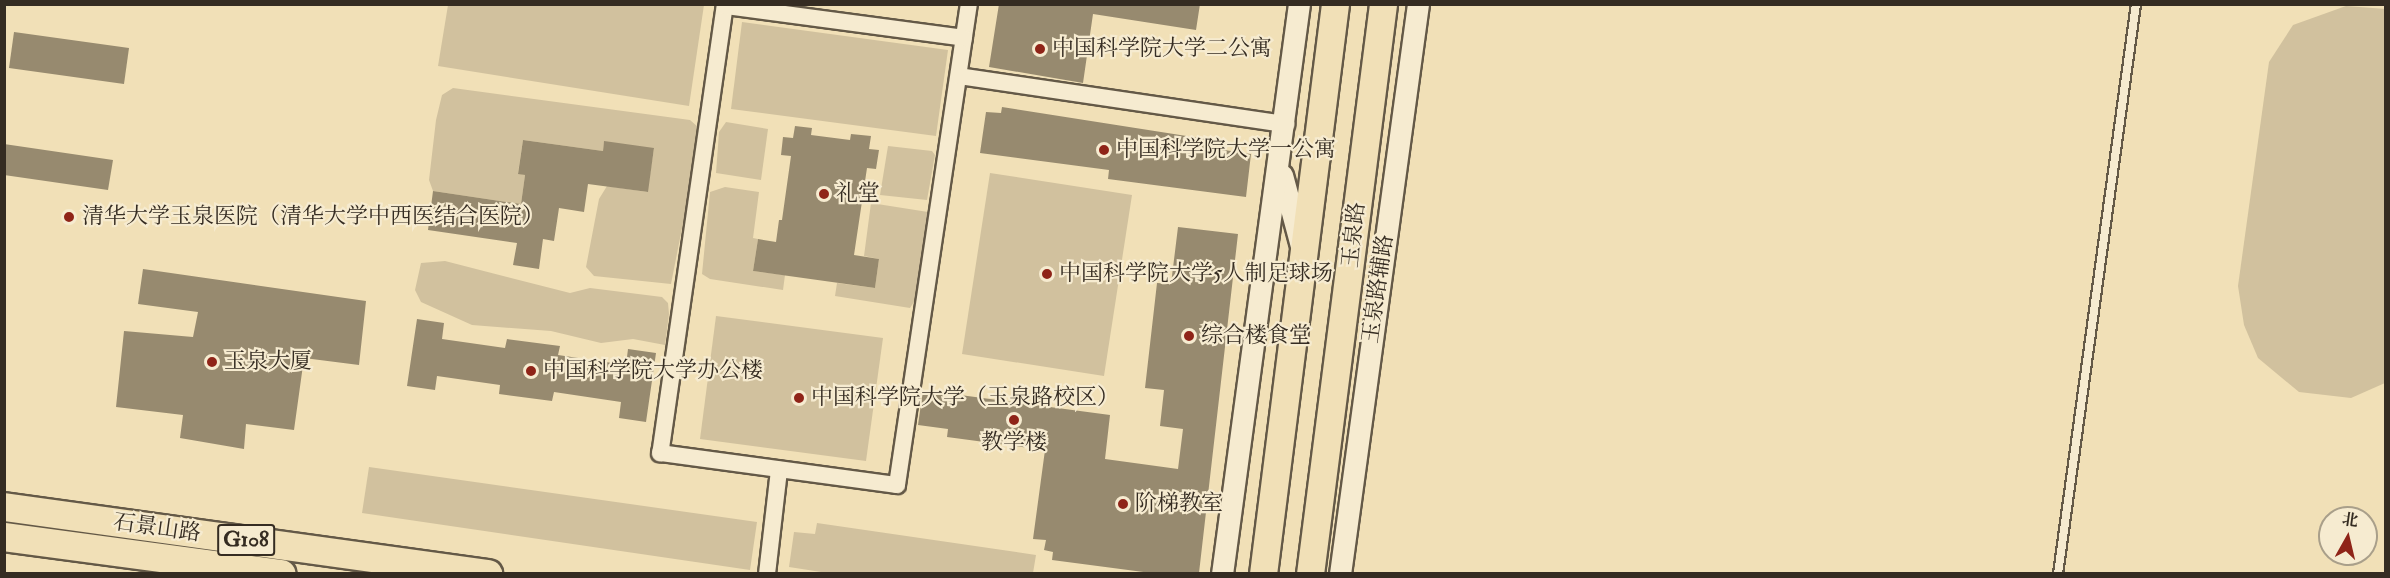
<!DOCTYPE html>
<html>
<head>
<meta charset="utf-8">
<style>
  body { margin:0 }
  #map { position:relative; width:2390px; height:578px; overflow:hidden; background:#f1e0b7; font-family:"IM FELL Double Pica","Noto Serif SC",serif }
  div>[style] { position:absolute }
  .green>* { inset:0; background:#d1c19e }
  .building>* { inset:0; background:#978a6f }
  .roads { filter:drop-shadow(2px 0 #645947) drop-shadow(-2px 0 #645947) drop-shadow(0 2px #645947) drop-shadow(0 -2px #645947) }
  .service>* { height:8px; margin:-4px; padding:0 4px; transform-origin:4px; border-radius:4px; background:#f6ebd0 }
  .minor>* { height:16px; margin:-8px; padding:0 8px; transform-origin:8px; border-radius:8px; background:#f6ebd0 }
  .tertiary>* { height:21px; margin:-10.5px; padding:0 10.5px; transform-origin:10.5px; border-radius:10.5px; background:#f6ebd0 }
  .primary>* { height:27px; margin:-13.5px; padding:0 13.5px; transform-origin:13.5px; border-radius:13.5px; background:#f1e0b7 }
  .trunk>* { height:28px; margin:-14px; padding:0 14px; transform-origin:14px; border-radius:14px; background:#f1e0b7 }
  .dots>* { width:16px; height:16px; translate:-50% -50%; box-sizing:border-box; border:3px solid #f6ebd0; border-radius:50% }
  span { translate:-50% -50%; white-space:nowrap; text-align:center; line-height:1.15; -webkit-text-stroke:4.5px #f6ebd0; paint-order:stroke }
  .shield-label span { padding:2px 4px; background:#f6ebd0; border:2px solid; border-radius:4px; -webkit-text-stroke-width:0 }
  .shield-label { font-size:21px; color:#352c22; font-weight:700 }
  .poi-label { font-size:22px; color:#352c22 }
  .left { translate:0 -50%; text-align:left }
  .street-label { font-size:22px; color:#352c22 }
  .frame { position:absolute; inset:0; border:6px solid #352c22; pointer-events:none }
  .north { position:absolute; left:2318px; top:506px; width:60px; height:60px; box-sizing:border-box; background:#f6ebd0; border:2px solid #a99f8a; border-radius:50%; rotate:8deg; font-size:16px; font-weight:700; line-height:24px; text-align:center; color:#352c22 }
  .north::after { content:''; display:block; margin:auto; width:21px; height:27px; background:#8f2418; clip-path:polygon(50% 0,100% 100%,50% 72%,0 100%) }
</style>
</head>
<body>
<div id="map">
  <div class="green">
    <i style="clip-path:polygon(448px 5px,704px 5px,689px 106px,438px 66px)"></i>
    <i style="clip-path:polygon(2346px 6px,2386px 9px,2385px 383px,2351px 398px,2299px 392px,2258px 358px,2244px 325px,2238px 286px,2269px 62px,2293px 25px)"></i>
    <i style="clip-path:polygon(742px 22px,948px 50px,936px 136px,731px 109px)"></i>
    <i style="clip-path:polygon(453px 88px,690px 120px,698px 127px,700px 137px,671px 284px,594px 276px,586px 267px,599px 199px,607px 186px,647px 192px,654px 149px,604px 142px,603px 151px,523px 140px,518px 173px,525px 175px,521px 204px,433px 191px,429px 180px,436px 120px,442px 95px)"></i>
    <i style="clip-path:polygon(726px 122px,768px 129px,761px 180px,716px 173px,719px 132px)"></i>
    <i style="clip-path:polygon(888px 146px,932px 151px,935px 155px,927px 200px,880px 195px)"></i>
    <i style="clip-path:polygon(990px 173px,1132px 195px,1104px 376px,962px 354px)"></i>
    <i style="clip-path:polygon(725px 187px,759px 192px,753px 238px,758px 239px,753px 271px,785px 275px,783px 290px,710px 279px,702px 274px,710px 192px)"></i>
    <i style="clip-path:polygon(871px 203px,928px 212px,919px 294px,910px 308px,835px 296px,837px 283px,875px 288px,879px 259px,864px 256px)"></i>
    <i style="clip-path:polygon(445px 261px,570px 293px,590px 288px,662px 297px,668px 303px,669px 314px,665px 345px,633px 339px,601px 343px,551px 331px,472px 325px,421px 302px,415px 290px,421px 263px)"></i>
    <i style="clip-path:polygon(716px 316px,883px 338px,866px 461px,700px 439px)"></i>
    <i style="clip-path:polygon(369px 467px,757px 522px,750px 570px,362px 513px)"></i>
    <i style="clip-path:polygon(817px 523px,1036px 555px,1033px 573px,834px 574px,789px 567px,794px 532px,815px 534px)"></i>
  </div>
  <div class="building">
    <i style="clip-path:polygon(999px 4px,1200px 4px,1196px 30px,1093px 14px,1083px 83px,989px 67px)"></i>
    <i style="clip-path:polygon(14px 32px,129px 48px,124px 84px,9px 68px)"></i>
    <i style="clip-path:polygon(1002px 107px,1212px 140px,1211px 148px,1251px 154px,1246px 197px,1108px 179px,1109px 170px,980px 153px,986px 112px,1001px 113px)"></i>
    <i style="clip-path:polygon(795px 126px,812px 128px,811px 135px,850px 140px,851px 134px,871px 136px,869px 149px,879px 150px,876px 169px,867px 168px,854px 255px,879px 259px,875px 288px,753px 271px,758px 239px,776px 242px,779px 220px,782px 220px,791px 156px,781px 155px,783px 137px,793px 138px)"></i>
    <i style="clip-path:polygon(523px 140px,603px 151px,604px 141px,654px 148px,648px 192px,588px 184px,584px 212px,559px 208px,554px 241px,543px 239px,539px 269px,513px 265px,517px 243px,428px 230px,433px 191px,521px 204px,525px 175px,518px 174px)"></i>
    <i style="clip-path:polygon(4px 144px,113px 160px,108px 190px,4px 175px)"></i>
    <i style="clip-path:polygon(1178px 227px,1238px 234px,1199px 573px,1151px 573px,1052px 560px,1053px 552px,1044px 550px,1046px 540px,1033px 539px,1045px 450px,947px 437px,948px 429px,918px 425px,923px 390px,1110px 415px,1105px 459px,1178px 469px,1183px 429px,1160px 426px,1164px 390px,1145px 388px,1157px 283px,1171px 284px)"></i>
    <i style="clip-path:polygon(143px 269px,366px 301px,359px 365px,304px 358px,294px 430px,246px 424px,244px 449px,180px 438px,183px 415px,116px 407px,124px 331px,193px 337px,198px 312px,138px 304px)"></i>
    <i style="clip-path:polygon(417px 319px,444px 323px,442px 339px,505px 348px,507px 339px,560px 346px,558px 355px,626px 365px,628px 349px,656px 353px,646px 422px,619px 418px,621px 402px,554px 392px,552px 401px,499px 394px,500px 385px,437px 376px,435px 390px,407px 386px)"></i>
  </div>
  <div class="roads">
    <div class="service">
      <i style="left:2058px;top:574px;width:575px;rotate:-82.21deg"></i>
    </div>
    <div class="minor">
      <i style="left:725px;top:4px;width:454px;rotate:98.2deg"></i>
      <i style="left:660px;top:453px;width:239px;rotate:7.7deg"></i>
      <i style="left:897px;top:485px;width:486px;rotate:-81.5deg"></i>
      <i style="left:725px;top:6px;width:241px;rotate:7.6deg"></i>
      <i style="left:959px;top:76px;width:331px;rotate:8.4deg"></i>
      <i style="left:767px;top:574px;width:105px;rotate:-83.4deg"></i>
    </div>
    <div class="tertiary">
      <i style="left:1282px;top:175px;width:73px;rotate:75deg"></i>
      <i style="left:1222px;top:574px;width:575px;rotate:-82.31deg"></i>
      <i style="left:1340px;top:574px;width:575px;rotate:-82.21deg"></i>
    </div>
    <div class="primary">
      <i style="left:1263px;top:574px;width:575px;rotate:-82.8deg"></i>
      <i style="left:1310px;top:574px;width:575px;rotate:-82.7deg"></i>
    </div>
    <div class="trunk">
      <i style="left:4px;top:507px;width:489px;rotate:7.9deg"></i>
      <i style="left:4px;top:537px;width:280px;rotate:7.6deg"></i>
    </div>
  </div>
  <div class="dots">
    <i style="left:1040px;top:49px;background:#8f2418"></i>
    <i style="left:1104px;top:150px;background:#8f2418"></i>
    <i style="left:824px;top:194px;background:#8f2418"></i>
    <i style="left:69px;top:217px;background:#8f2418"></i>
    <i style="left:1047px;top:274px;background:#8f2418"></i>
    <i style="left:1189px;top:336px;background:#8f2418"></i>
    <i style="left:212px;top:362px;background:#8f2418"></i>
    <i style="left:531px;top:371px;background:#8f2418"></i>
    <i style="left:799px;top:398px;background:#8f2418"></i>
    <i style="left:1014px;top:420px;background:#8f2418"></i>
    <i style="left:1123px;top:504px;background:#8f2418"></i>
  </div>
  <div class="shield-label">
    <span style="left:246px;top:540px">G108</span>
  </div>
  <div class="poi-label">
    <span class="left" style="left:1052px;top:49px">中国科学院大学二公寓</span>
    <span class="left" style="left:1116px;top:150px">中国科学院大学一公寓</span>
    <span class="left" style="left:836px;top:194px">礼堂</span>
    <span class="left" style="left:82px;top:217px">清华大学玉泉医院（清华大学中西医结合医院）</span>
    <span class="left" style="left:1059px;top:274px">中国科学院大学5人制足球场</span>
    <span class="left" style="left:1201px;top:336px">综合楼食堂</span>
    <span class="left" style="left:224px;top:362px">玉泉大厦</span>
    <span class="left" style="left:543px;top:371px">中国科学院大学办公楼</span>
    <span class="left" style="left:811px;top:398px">中国科学院大学（玉泉路校区）</span>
    <span style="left:1014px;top:443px">教学楼</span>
    <span class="left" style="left:1135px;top:504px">阶梯教室</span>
  </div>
  <div class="street-label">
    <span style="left:1354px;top:235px;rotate:-84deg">玉泉路</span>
    <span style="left:1378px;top:289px;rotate:-82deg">玉泉路辅路</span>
    <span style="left:157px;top:528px;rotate:8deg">石景山路</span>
  </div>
  <div class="frame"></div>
  <div class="north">北</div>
</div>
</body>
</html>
